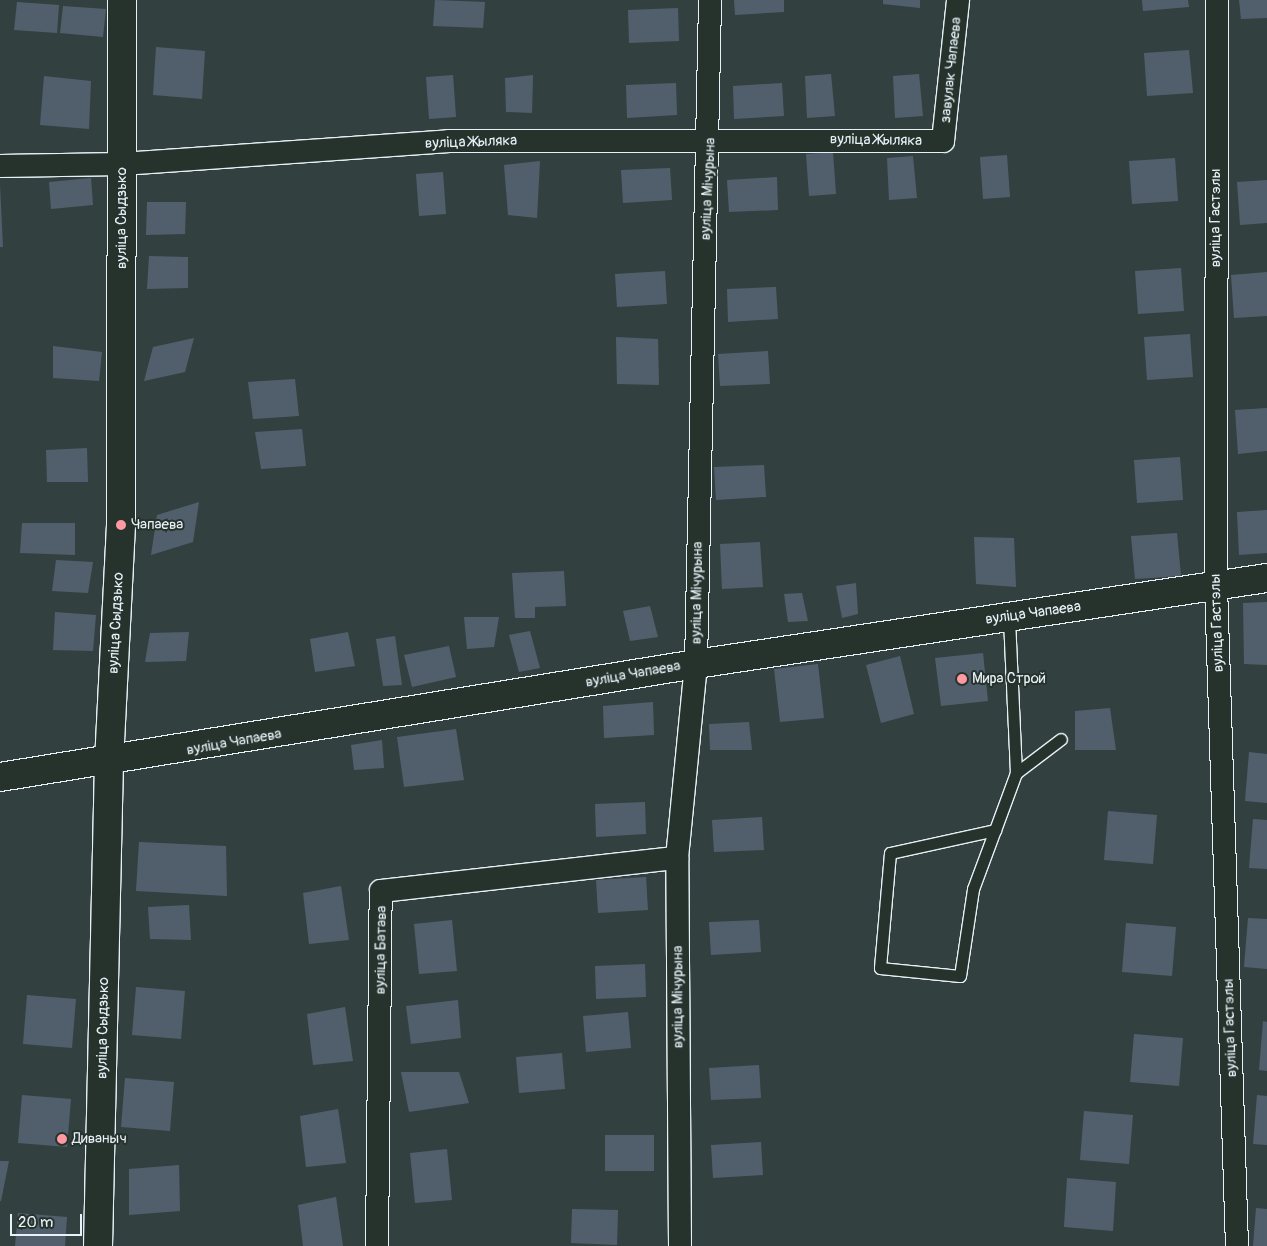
<!DOCTYPE html>
<html>
<head>
<meta charset="utf-8">
<style>
  body { margin:0 }
  #map { position:relative; width:1267px; height:1246px; overflow:hidden; background:#334040; font-family:Pangolin,sans-serif }
  div>[style] { position:absolute }
  .building>* { inset:0; background:#515f6c }
  .roads { filter:drop-shadow(1px 0 #e8f1f8) drop-shadow(-1px 0 #e8f1f8) drop-shadow(0 1px #e8f1f8) drop-shadow(0 -1px #e8f1f8) }
  .service>* { height:11px; margin:-5.5px; padding:0 5.5px; transform-origin:5.5px; border-radius:5.5px; background:#26332d }
  .minor>* { height:22px; margin:-11px; padding:0 11px; transform-origin:11px; border-radius:11px; background:#26332d }
  .tertiary>* { height:28px; margin:-14px; padding:0 14px; transform-origin:14px; border-radius:14px; background:#26332d }
  .dots>* { width:14px; height:14px; translate:-50% -50%; box-sizing:border-box; border:2px solid #26332d; border-radius:50% }
  span { translate:-50% -50%; white-space:nowrap; text-align:center; line-height:1.15; -webkit-text-stroke:4px #26332d; paint-order:stroke }
  .street-label { font-size:15px; color:#e8f1f8 }
  .poi-label { font-size:15px; color:#e8f1f8 }
  .left { translate:0 -50%; text-align:left }
  .scale { position:absolute; left:10px; top:1214px; width:72px; height:22px; box-sizing:border-box; border:2px solid #e8f1f8; border-top:0; padding-left:6px; font-size:15px; line-height:18px; white-space:nowrap; color:#e8f1f8; -webkit-text-stroke:4px #26332d; paint-order:stroke }
</style>
</head>
<body>
<div id="map">
  <div class="building">
    <i style="clip-path:polygon(435px 0,485px 2px,483px 28px,433px 26px)"></i>
    <i style="clip-path:polygon(734px 0,784px 0,784px 12px,735px 15px)"></i>
    <i style="clip-path:polygon(883px 0,920px 0,920px 8px,883px 4px)"></i>
    <i style="clip-path:polygon(1142px 0,1188px 0,1189px 7px,1143px 11px)"></i>
    <i style="clip-path:polygon(1239px 0,1267px 0,1267px 18px,1241px 19px)"></i>
    <i style="clip-path:polygon(17px 2px,59px 5px,57px 33px,14px 30px)"></i>
    <i style="clip-path:polygon(63px 6px,106px 9px,103px 37px,60px 33px)"></i>
    <i style="clip-path:polygon(678px 8px,679px 41px,629px 43px,628px 10px)"></i>
    <i style="clip-path:polygon(156px 47px,205px 51px,202px 99px,153px 95px)"></i>
    <i style="clip-path:polygon(1189px 50px,1193px 93px,1147px 96px,1144px 53px)"></i>
    <i style="clip-path:polygon(831px 74px,835px 116px,807px 118px,805px 76px)"></i>
    <i style="clip-path:polygon(919px 74px,923px 116px,895px 118px,893px 76px)"></i>
    <i style="clip-path:polygon(453px 75px,456px 117px,429px 119px,426px 77px)"></i>
    <i style="clip-path:polygon(533px 75px,532px 113px,506px 112px,505px 78px)"></i>
    <i style="clip-path:polygon(44px 76px,91px 81px,89px 129px,40px 125px)"></i>
    <i style="clip-path:polygon(676px 83px,677px 115px,627px 118px,626px 85px)"></i>
    <i style="clip-path:polygon(782px 83px,784px 116px,734px 119px,733px 86px)"></i>
    <i style="clip-path:polygon(833px 152px,836px 194px,809px 196px,806px 154px)"></i>
    <i style="clip-path:polygon(1007px 155px,1010px 197px,983px 199px,980px 157px)"></i>
    <i style="clip-path:polygon(913px 156px,917px 198px,889px 200px,887px 158px)"></i>
    <i style="clip-path:polygon(1175px 158px,1178px 201px,1132px 204px,1129px 161px)"></i>
    <i style="clip-path:polygon(540px 161px,537px 218px,508px 215px,504px 165px)"></i>
    <i style="clip-path:polygon(670px 168px,672px 200px,623px 203px,621px 170px)"></i>
    <i style="clip-path:polygon(443px 172px,446px 214px,419px 216px,416px 174px)"></i>
    <i style="clip-path:polygon(777px 177px,778px 210px,729px 212px,727px 180px)"></i>
    <i style="clip-path:polygon(91px 178px,93px 205px,51px 209px,49px 182px)"></i>
    <i style="clip-path:polygon(1267px 180px,1267px 223px,1240px 225px,1237px 182px)"></i>
    <i style="clip-path:polygon(0 185px,3px 247px,0 247px)"></i>
    <i style="clip-path:polygon(147px 202px,186px 202px,185px 234px,146px 235px)"></i>
    <i style="clip-path:polygon(149px 256px,188px 257px,188px 288px,147px 289px)"></i>
    <i style="clip-path:polygon(1181px 268px,1184px 311px,1138px 314px,1135px 271px)"></i>
    <i style="clip-path:polygon(665px 271px,667px 304px,617px 307px,615px 274px)"></i>
    <i style="clip-path:polygon(1267px 272px,1267px 316px,1234px 318px,1231px 275px)"></i>
    <i style="clip-path:polygon(776px 287px,778px 319px,728px 322px,727px 289px)"></i>
    <i style="clip-path:polygon(1190px 334px,1193px 377px,1147px 380px,1144px 337px)"></i>
    <i style="clip-path:polygon(616px 337px,658px 339px,659px 385px,617px 384px)"></i>
    <i style="clip-path:polygon(194px 338px,185px 372px,144px 381px,153px 347px)"></i>
    <i style="clip-path:polygon(53px 346px,102px 352px,99px 381px,53px 378px)"></i>
    <i style="clip-path:polygon(768px 351px,770px 384px,720px 386px,718px 354px)"></i>
    <i style="clip-path:polygon(295px 379px,299px 416px,253px 419px,248px 382px)"></i>
    <i style="clip-path:polygon(1267px 408px,1267px 451px,1238px 454px,1235px 410px)"></i>
    <i style="clip-path:polygon(302px 429px,306px 466px,261px 469px,255px 432px)"></i>
    <i style="clip-path:polygon(87px 448px,88px 482px,47px 482px,46px 450px)"></i>
    <i style="clip-path:polygon(1180px 457px,1183px 500px,1137px 503px,1134px 460px)"></i>
    <i style="clip-path:polygon(764px 465px,766px 497px,716px 500px,714px 467px)"></i>
    <i style="clip-path:polygon(199px 502px,193px 542px,151px 555px,157px 515px)"></i>
    <i style="clip-path:polygon(1267px 510px,1267px 553px,1239px 555px,1237px 512px)"></i>
    <i style="clip-path:polygon(22px 523px,75px 523px,75px 555px,20px 553px)"></i>
    <i style="clip-path:polygon(1177px 533px,1181px 576px,1135px 579px,1131px 536px)"></i>
    <i style="clip-path:polygon(974px 537px,1014px 538px,1016px 587px,976px 584px)"></i>
    <i style="clip-path:polygon(760px 542px,763px 587px,722px 589px,720px 544px)"></i>
    <i style="clip-path:polygon(56px 560px,93px 562px,88px 593px,52px 591px)"></i>
    <i style="clip-path:polygon(564px 571px,566px 606px,535px 607px,535px 618px,515px 618px,512px 573px)"></i>
    <i style="clip-path:polygon(856px 583px,858px 614px,842px 618px,836px 586px)"></i>
    <i style="clip-path:polygon(802px 593px,808px 621px,788px 622px,784px 594px)"></i>
    <i style="clip-path:polygon(1267px 602px,1267px 665px,1244px 664px,1243px 603px)"></i>
    <i style="clip-path:polygon(650px 606px,658px 637px,630px 641px,623px 611px)"></i>
    <i style="clip-path:polygon(55px 612px,96px 615px,93px 651px,53px 650px)"></i>
    <i style="clip-path:polygon(464px 617px,499px 617px,494px 647px,467px 649px)"></i>
    <i style="clip-path:polygon(530px 631px,540px 668px,519px 672px,509px 635px)"></i>
    <i style="clip-path:polygon(189px 632px,186px 661px,145px 662px,150px 633px)"></i>
    <i style="clip-path:polygon(348px 632px,355px 666px,315px 672px,310px 639px)"></i>
    <i style="clip-path:polygon(395px 636px,402px 685px,383px 686px,376px 639px)"></i>
    <i style="clip-path:polygon(449px 646px,456px 677px,412px 687px,404px 655px)"></i>
    <i style="clip-path:polygon(983px 653px,988px 701px,941px 706px,935px 658px)"></i>
    <i style="clip-path:polygon(900px 656px,914px 714px,881px 723px,866px 665px)"></i>
    <i style="clip-path:polygon(818px 664px,824px 718px,780px 722px,774px 669px)"></i>
    <i style="clip-path:polygon(653px 702px,654px 735px,604px 738px,603px 706px)"></i>
    <i style="clip-path:polygon(1110px 708px,1116px 750px,1075px 750px,1075px 711px)"></i>
    <i style="clip-path:polygon(749px 722px,752px 750px,710px 750px,709px 724px)"></i>
    <i style="clip-path:polygon(456px 729px,464px 780px,404px 787px,397px 737px)"></i>
    <i style="clip-path:polygon(382px 740px,384px 768px,354px 770px,351px 745px)"></i>
    <i style="clip-path:polygon(1249px 752px,1267px 754px,1267px 803px,1245px 801px)"></i>
    <i style="clip-path:polygon(645px 802px,646px 834px,596px 837px,595px 804px)"></i>
    <i style="clip-path:polygon(1108px 811px,1157px 815px,1153px 864px,1104px 860px)"></i>
    <i style="clip-path:polygon(762px 817px,764px 850px,714px 852px,712px 820px)"></i>
    <i style="clip-path:polygon(1253px 819px,1267px 820px,1267px 869px,1249px 868px)"></i>
    <i style="clip-path:polygon(139px 842px,226px 846px,227px 896px,136px 891px)"></i>
    <i style="clip-path:polygon(646px 877px,648px 910px,598px 913px,596px 880px)"></i>
    <i style="clip-path:polygon(341px 886px,349px 940px,309px 944px,303px 893px)"></i>
    <i style="clip-path:polygon(189px 905px,191px 940px,150px 939px,148px 907px)"></i>
    <i style="clip-path:polygon(1248px 918px,1267px 919px,1267px 969px,1244px 967px)"></i>
    <i style="clip-path:polygon(452px 920px,457px 971px,419px 974px,414px 924px)"></i>
    <i style="clip-path:polygon(759px 920px,761px 952px,711px 955px,709px 922px)"></i>
    <i style="clip-path:polygon(1126px 923px,1176px 927px,1172px 976px,1122px 972px)"></i>
    <i style="clip-path:polygon(645px 964px,646px 997px,596px 999px,595px 966px)"></i>
    <i style="clip-path:polygon(136px 987px,185px 991px,181px 1039px,132px 1035px)"></i>
    <i style="clip-path:polygon(27px 995px,76px 999px,72px 1048px,23px 1044px)"></i>
    <i style="clip-path:polygon(458px 1000px,461px 1038px,411px 1044px,406px 1006px)"></i>
    <i style="clip-path:polygon(345px 1007px,353px 1061px,313px 1065px,307px 1014px)"></i>
    <i style="clip-path:polygon(628px 1012px,631px 1048px,586px 1052px,583px 1016px)"></i>
    <i style="clip-path:polygon(1263px 1021px,1267px 1022px,1267px 1071px,1259px 1070px)"></i>
    <i style="clip-path:polygon(1134px 1034px,1183px 1038px,1179px 1086px,1130px 1082px)"></i>
    <i style="clip-path:polygon(562px 1053px,565px 1089px,519px 1093px,516px 1057px)"></i>
    <i style="clip-path:polygon(759px 1065px,761px 1098px,711px 1100px,709px 1068px)"></i>
    <i style="clip-path:polygon(401px 1072px,459px 1072px,469px 1103px,409px 1112px)"></i>
    <i style="clip-path:polygon(125px 1078px,174px 1082px,170px 1131px,121px 1127px)"></i>
    <i style="clip-path:polygon(22px 1095px,71px 1099px,67px 1147px,18px 1143px)"></i>
    <i style="clip-path:polygon(1257px 1095px,1267px 1096px,1267px 1145px,1253px 1144px)"></i>
    <i style="clip-path:polygon(338px 1109px,346px 1163px,306px 1167px,300px 1116px)"></i>
    <i style="clip-path:polygon(1084px 1111px,1133px 1115px,1129px 1164px,1080px 1160px)"></i>
    <i style="clip-path:polygon(605px 1135px,654px 1135px,654px 1171px,605px 1171px)"></i>
    <i style="clip-path:polygon(761px 1142px,763px 1175px,713px 1178px,711px 1145px)"></i>
    <i style="clip-path:polygon(447px 1149px,452px 1200px,415px 1203px,410px 1153px)"></i>
    <i style="clip-path:polygon(0 1161px,9px 1161px,1px 1201px,0 1201px)"></i>
    <i style="clip-path:polygon(179px 1165px,180px 1211px,129px 1215px,129px 1169px)"></i>
    <i style="clip-path:polygon(1067px 1178px,1116px 1182px,1113px 1231px,1064px 1227px)"></i>
    <i style="clip-path:polygon(336px 1197px,343px 1246px,303px 1246px,298px 1205px)"></i>
    <i style="clip-path:polygon(1256px 1208px,1267px 1209px,1267px 1246px,1253px 1246px)"></i>
    <i style="clip-path:polygon(572px 1209px,618px 1210px,617px 1245px,571px 1243px)"></i>
    <i style="clip-path:polygon(18px 1213px,67px 1217px,65px 1246px,15px 1246px)"></i>
  </div>
  <div class="roads">
    <div class="service">
      <i style="left:1016px;top:773px;width:56px;rotate:-37.1deg"></i>
      <i style="left:995px;top:830px;width:107px;rotate:167.6deg"></i>
      <i style="left:890px;top:853px;width:115px;rotate:95deg"></i>
      <i style="left:880px;top:968px;width:80px;rotate:5.7deg"></i>
      <i style="left:960px;top:976px;width:88px;rotate:-81.5deg"></i>
      <i style="left:973px;top:889px;width:63px;rotate:-69.6deg"></i>
      <i style="left:995px;top:830px;width:61px;rotate:-69.8deg"></i>
      <i style="left:1016px;top:773px;width:156px;rotate:-92.6deg"></i>
    </div>
    <div class="minor">
      <i style="left:1217px;top:0;width:586px;rotate:90.1deg"></i>
      <i style="left:1216px;top:586px;width:660px;rotate:88.18deg"></i>
      <i style="left:0;top:166px;width:122px;rotate:-0.9deg"></i>
      <i style="left:122px;top:164px;width:328px;rotate:-4deg"></i>
      <i style="left:449px;top:141px;width:494px"></i>
      <i style="left:943px;top:141px;width:142px;rotate:-83.9deg"></i>
      <i style="left:377px;top:1246px;width:355px;rotate:-89.4deg"></i>
      <i style="left:381px;top:891px;width:298px;rotate:-6.4deg"></i>
      <i style="left:680px;top:1246px;width:388px;rotate:-90.4deg"></i>
      <i style="left:677px;top:858px;width:195px;rotate:-84.4deg"></i>
      <i style="left:696px;top:664px;width:664px;rotate:-88.79deg"></i>
    </div>
    <div class="tertiary">
      <i style="left:0;top:777px;width:705px;rotate:-9.22deg"></i>
      <i style="left:696px;top:664px;width:577px;rotate:-8.57deg"></i>
      <i style="left:98px;top:1246px;width:484px;rotate:-88.7deg"></i>
      <i style="left:109px;top:762px;width:237px;rotate:-87.1deg"></i>
      <i style="left:121px;top:525px;width:525px;rotate:-89.89deg"></i>
    </div>
  </div>
  <div class="dots">
    <i style="left:121px;top:525px;background:#ff9aa2"></i>
    <i style="left:962px;top:679px;background:#ff9aa2"></i>
    <i style="left:62px;top:1139px;background:#ff9aa2"></i>
  </div>
  <div class="street-label">
    <span style="left:951px;top:70px;rotate:-84deg">завулак Чапаева</span>
    <span style="left:876px;top:140px;rotate:1deg">вуліца Жыляка</span>
    <span style="left:471px;top:142px;rotate:-2deg">вуліца Жыляка</span>
    <span style="left:708px;top:189px;rotate:-87deg">вуліца Мічурына</span>
    <span style="left:122px;top:218px;rotate:-90deg">вуліца Сыдзько</span>
    <span style="left:1216px;top:218px;rotate:-90deg">вуліца Гастэлы</span>
    <span style="left:697px;top:593px;rotate:-89deg">вуліца Мічурына</span>
    <span style="left:1033px;top:613px;rotate:-8deg">вуліца Чапаева</span>
    <span style="left:116px;top:623px;rotate:-87deg">вуліца Сыдзько</span>
    <span style="left:1217px;top:623px;rotate:-92deg">вуліца Гастэлы</span>
    <span style="left:633px;top:674px;rotate:-10deg">вуліца Чапаева</span>
    <span style="left:234px;top:742px;rotate:-10deg">вуліца Чапаева</span>
    <span style="left:381px;top:950px;rotate:-89deg">вуліца Батава</span>
    <span style="left:678px;top:997px;rotate:-90deg">вуліца Мічурына</span>
    <span style="left:103px;top:1028px;rotate:-89deg">вуліца Сыдзько</span>
    <span style="left:1230px;top:1028px;rotate:-92deg">вуліца Гастэлы</span>
  </div>
  <div class="poi-label">
    <span class="left" style="left:131px;top:525px">Чапаева</span>
    <span class="left" style="left:972px;top:679px">Мира Строй</span>
    <span class="left" style="left:72px;top:1139px">Диваныч</span>
  </div>
  <div class="scale">20 m</div>
</div>
</body>
</html>
